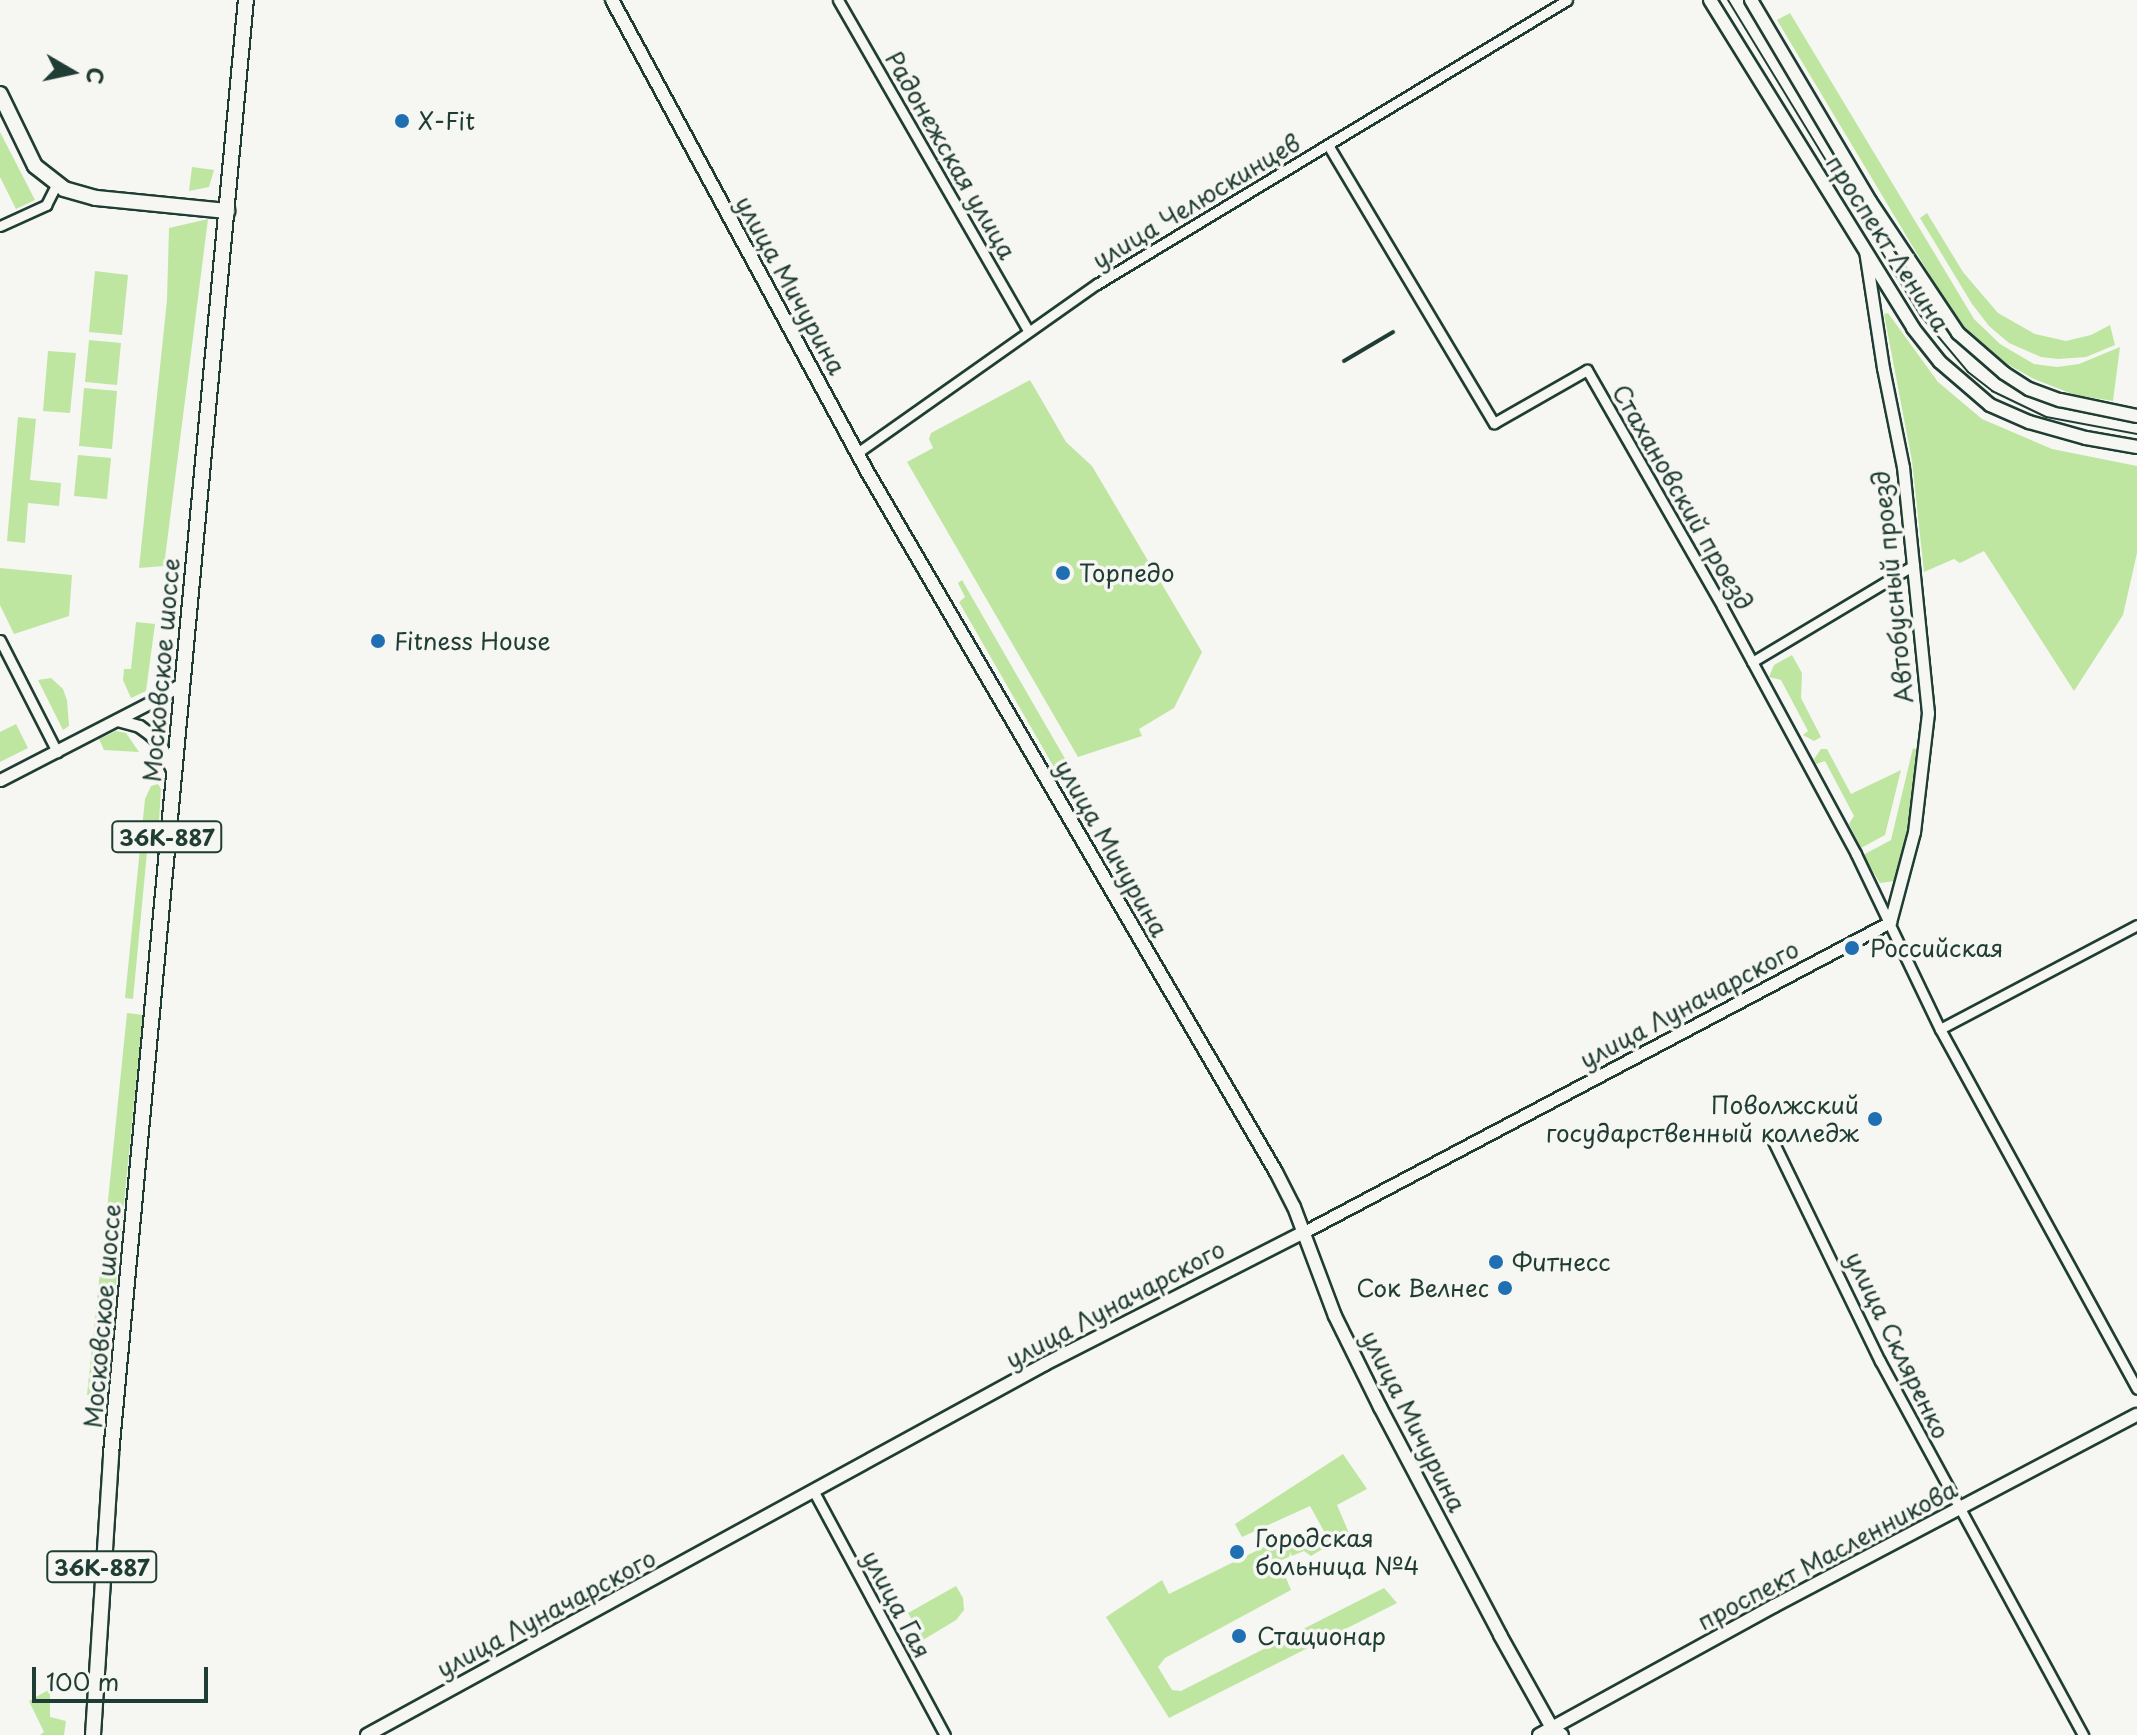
<!DOCTYPE html>
<html>
<head>
<meta charset="utf-8">
<style>
  body { margin:0 }
  #map { position:relative; width:2137px; height:1735px; overflow:hidden; background:#f6f6f2; font-family:"Playpen Sans",sans-serif }
  div>[style] { position:absolute }
  .green>* { inset:0; background:#bee6a1 }
  .roads { filter:drop-shadow(2px 0 #1f3d34) drop-shadow(-2px 0 #1f3d34) drop-shadow(0 2px #1f3d34) drop-shadow(0 -2px #1f3d34) }
  .minor>* { height:9px; margin:-4.5px; padding:0 4.5px; transform-origin:4.5px; border-radius:4.5px; background:#f6f6f2 }
  .tertiary>* { height:11px; margin:-5.5px; padding:0 5.5px; transform-origin:5.5px; border-radius:5.5px; background:#f6f6f2 }
  .secondary>* { height:12px; margin:-6px; padding:0 6px; transform-origin:6px; border-radius:6px; background:#f6f6f2 }
  .primary>* { height:14px; margin:-7px; padding:0 7px; transform-origin:7px; border-radius:7px; background:#f6f6f2 }
  .tram>* { height:2px; margin:-1px; padding:0 1px; transform-origin:1px; border-radius:1px; background:#1f3d34 }
  .rail>* { height:4px; margin:-2px; padding:0 2px; transform-origin:2px; border-radius:2px; background:#1f3d34 }
  .dots>* { width:22px; height:22px; translate:-50% -50%; box-sizing:border-box; border:4px solid #f6f6f2; border-radius:50% }
  span { translate:-50% -50%; white-space:nowrap; text-align:center; line-height:1.15; -webkit-text-stroke:7px #f6f6f2; paint-order:stroke }
  .shield-label span { padding:2px 6px; background:#f6f6f2; border:2px solid; border-radius:6px; -webkit-text-stroke-width:0 }
  .shield-label { font-size:22px; color:#1f3d34; font-weight:700 }
  .poi-label { font-size:24px; color:#1f3d34 }
  .left { translate:0 -50%; text-align:left }
  .right { translate:-100% -50%; text-align:right }
  .street-label { font-size:24px; color:#1f3d34 }
  .north { position:absolute; left:32px; top:32px; width:80px; height:80px; -webkit-text-stroke:6px #f6f6f2; paint-order:stroke; rotate:99deg; font-size:22px; font-weight:700; line-height:32px; text-align:center; color:#1f3d34 }
  .north::after { content:''; display:block; margin:auto; width:28px; height:36px; background:#1f3d34; clip-path:polygon(50% 0,100% 100%,50% 72%,0 100%) }
  .scale { position:absolute; left:32px; top:1667px; width:176px; height:36px; box-sizing:border-box; border:4px solid #1f3d34; border-top:0; padding-left:10px; font-size:24px; line-height:28px; white-space:nowrap; color:#1f3d34; -webkit-text-stroke:6px #f6f6f2; paint-order:stroke }
</style>
</head>
<body>
<div id="map">
  <div class="green">
    <i style="clip-path:polygon(1790px 13px,1974px 319px,2000px 344px,2034px 364px,2057px 367px,2079px 364px,2120px 347px,2113px 401px,2075px 395px,2034px 379px,2000px 360px,1958px 322px,1777px 20px)"></i>
    <i style="clip-path:polygon(0 132px,35px 200px,16px 209px,0 177px)"></i>
    <i style="clip-path:polygon(192px 167px,214px 170px,209px 187px,189px 191px)"></i>
    <i style="clip-path:polygon(1927px 213px,1963px 272px,1998px 313px,2035px 334px,2066px 341px,2091px 335px,2110px 325px,2115px 345px,2086px 357px,2058px 359px,2041px 357px,2009px 343px,1989px 326px,1972px 304px,1920px 218px)"></i>
    <i style="clip-path:polygon(208px 219px,164px 566px,139px 568px,167px 300px,169px 228px)"></i>
    <i style="clip-path:polygon(95px 271px,128px 275px,122px 335px,89px 332px)"></i>
    <i style="clip-path:polygon(1888px 313px,1938px 382px,1982px 419px,2052px 449px,2137px 466px,2137px 553px,2123px 615px,2074px 691px,1984px 551px,1960px 563px,1954px 559px,1924px 572px,1912px 461px,1884px 314px)"></i>
    <i style="clip-path:polygon(89px 340px,121px 343px,117px 385px,85px 382px)"></i>
    <i style="clip-path:polygon(48px 351px,76px 353px,70px 413px,43px 411px)"></i>
    <i style="clip-path:polygon(1030px 380px,1066px 442px,1092px 466px,1202px 652px,1174px 708px,1139px 729px,1142px 736px,1078px 757px,907px 462px,933px 448px,929px 439px,931px 433px)"></i>
    <i style="clip-path:polygon(84px 388px,117px 391px,112px 449px,79px 446px)"></i>
    <i style="clip-path:polygon(18px 417px,36px 419px,30px 480px,61px 483px,59px 506px,28px 503px,25px 543px,7px 541px)"></i>
    <i style="clip-path:polygon(78px 455px,111px 458px,107px 499px,74px 496px)"></i>
    <i style="clip-path:polygon(0 568px,72px 575px,69px 616px,14px 634px,0 605px)"></i>
    <i style="clip-path:polygon(962px 580px,1075px 776px,1063px 783px,959px 602px,965px 597px,958px 583px)"></i>
    <i style="clip-path:polygon(136px 622px,155px 624px,146px 691px,131px 698px,123px 680px,124px 669px,131px 669px)"></i>
    <i style="clip-path:polygon(1792px 655px,1802px 673px,1801px 698px,1821px 737px,1814px 741px,1803px 735px,1808px 731px,1781px 680px,1769px 677px,1774px 665px)"></i>
    <i style="clip-path:polygon(51px 678px,63px 689px,67px 700px,69px 726px,63px 730px,38px 680px)"></i>
    <i style="clip-path:polygon(16px 724px,28px 748px,0 762px,0 732px)"></i>
    <i style="clip-path:polygon(116px 731px,126px 733px,139px 752px,104px 750px,99px 739px)"></i>
    <i style="clip-path:polygon(1913px 748px,1924px 755px,1900px 874px,1895px 881px,1880px 883px,1863px 855px,1891px 840px)"></i>
    <i style="clip-path:polygon(1821px 749px,1827px 749px,1851px 794px,1901px 770px,1885px 835px,1861px 848px,1849px 824px,1854px 816px,1825px 761px,1816px 764px,1814px 759px)"></i>
    <i style="clip-path:polygon(158px 784px,161px 789px,159px 821px,150px 821px,133px 999px,125px 998px,145px 799px,151px 786px)"></i>
    <i style="clip-path:polygon(127px 1013px,143px 1015px,121px 1232px,105px 1230px)"></i>
    <i style="clip-path:polygon(100px 1272px,117px 1274px,104px 1397px,87px 1395px)"></i>
    <i style="clip-path:polygon(1343px 1454px,1367px 1489px,1337px 1505px,1349px 1533px,1311px 1556px,1304px 1551px,1279px 1561px,1291px 1590px,1165px 1658px,1158px 1667px,1172px 1690px,1181px 1691px,1384px 1588px,1397px 1603px,1169px 1718px,1106px 1617px,1162px 1580px,1169px 1594px,1274px 1542px,1326px 1535px,1310px 1506px,1242px 1537px,1235px 1524px)"></i>
    <i style="clip-path:polygon(956px 1586px,963px 1598px,964px 1610px,956px 1620px,923px 1640px,908px 1613px)"></i>
    <i style="clip-path:polygon(50px 1689px,50px 1717px,66px 1721px,64px 1735px,40px 1735px,44px 1732px,29px 1701px)"></i>
  </div>
  <div class="roads">
    <div class="minor">
      <i style="left:838px;top:0;width:382px;rotate:60.1deg"></i>
      <i style="left:1328px;top:145px;width:324px;rotate:59.2deg"></i>
      <i style="left:1494px;top:423px;width:107px;rotate:-29.7deg"></i>
      <i style="left:1587px;top:370px;width:272px;rotate:60.2deg"></i>
      <i style="left:1722px;top:606px;width:282px;rotate:61.6deg"></i>
      <i style="left:1856px;top:854px;width:194px;rotate:64.4deg"></i>
      <i style="left:1940px;top:1029px;width:410px;rotate:61.3deg"></i>
      <i style="left:0;top:226px;width:51px;rotate:-24.5deg"></i>
      <i style="left:46px;top:205px;width:22px;rotate:-63deg"></i>
      <i style="left:857px;top:453px;width:294px;rotate:-35.2deg"></i>
      <i style="left:1097px;top:284px;width:549px;rotate:-31.14deg"></i>
      <i style="left:0;top:640px;width:126px;rotate:63deg"></i>
      <i style="left:1752px;top:662px;width:189px;rotate:-30.9deg"></i>
      <i style="left:1940px;top:1029px;width:223px;rotate:-27.8deg"></i>
      <i style="left:1772px;top:1139px;width:247px;rotate:64.1deg"></i>
      <i style="left:1880px;top:1361px;width:426px;rotate:61.5deg"></i>
      <i style="left:814px;top:1492px;width:276px;rotate:61.7deg"></i>
    </div>
    <div class="tertiary">
      <i style="left:117px;top:720px;width:23px;rotate:15deg"></i>
      <i style="left:139px;top:726px;width:14px;rotate:36deg"></i>
      <i style="left:150px;top:734px;width:14px;rotate:45deg"></i>
      <i style="left:160px;top:744px;width:31px;rotate:65deg"></i>
      <i style="left:0;top:780px;width:179px;rotate:-27.3deg"></i>
      <i style="left:159px;top:698px;width:27px;rotate:-33deg"></i>
      <i style="left:1302px;top:1233px;width:665px;rotate:-27.87deg"></i>
      <i style="left:1890px;top:922px;width:93px;rotate:-75.1deg"></i>
      <i style="left:1914px;top:832px;width:120px;rotate:-83.3deg"></i>
      <i style="left:1928px;top:713px;width:247px;rotate:-95.8deg"></i>
      <i style="left:1903px;top:467px;width:101px;rotate:-101.4deg"></i>
      <i style="left:1883px;top:368px;width:119px;rotate:-98.7deg"></i>
    </div>
    <div class="secondary">
      <i style="left:612px;top:0;width:538px;rotate:61.58deg"></i>
      <i style="left:868px;top:473px;width:809px;rotate:59.73deg"></i>
      <i style="left:1276px;top:1172px;width:39px;rotate:63deg"></i>
      <i style="left:1294px;top:1207px;width:116px;rotate:69.4deg"></i>
      <i style="left:1335px;top:1316px;width:102px;rotate:63.7deg"></i>
      <i style="left:1380px;top:1407px;width:258px;rotate:62.2deg"></i>
      <i style="left:1500px;top:1635px;width:107px;rotate:60.8deg"></i>
      <i style="left:1552px;top:1728px;width:12px;rotate:35deg"></i>
      <i style="left:1710px;top:0;width:386px;rotate:58.2deg"></i>
      <i style="left:1913px;top:328px;width:43px;rotate:51.5deg"></i>
      <i style="left:1940px;top:362px;width:66px;rotate:40.7deg"></i>
      <i style="left:1990px;top:405px;width:43px;rotate:23.6deg"></i>
      <i style="left:2029px;top:422px;width:59px;rotate:15.7deg"></i>
      <i style="left:2086px;top:438px;width:52px;rotate:10deg"></i>
      <i style="left:1751px;top:0;width:234px;rotate:59.4deg"></i>
      <i style="left:1870px;top:201px;width:159px;rotate:56.3deg"></i>
      <i style="left:1958px;top:333px;width:61px;rotate:41deg"></i>
      <i style="left:2004px;top:373px;width:30px;rotate:33deg"></i>
      <i style="left:2029px;top:389px;width:33px;rotate:20deg"></i>
      <i style="left:2060px;top:400px;width:79px;rotate:11.7deg"></i>
      <i style="left:367px;top:1735px;width:773px;rotate:-28.69deg"></i>
      <i style="left:1045px;top:1364px;width:288px;rotate:-27deg"></i>
      <i style="left:1539px;top:1735px;width:268px;rotate:-28.8deg"></i>
      <i style="left:1774px;top:1606px;width:410px;rotate:-27.8deg"></i>
    </div>
    <div class="primary">
      <i style="left:0;top:94px;width:80px;rotate:64.1deg"></i>
      <i style="left:35px;top:166px;width:37px;rotate:38deg"></i>
      <i style="left:64px;top:189px;width:33px;rotate:16deg"></i>
      <i style="left:96px;top:198px;width:132px;rotate:5.7deg"></i>
      <i style="left:93px;top:1735px;width:282px;rotate:-86.3deg"></i>
      <i style="left:111px;top:1454px;width:1460px;rotate:-84.7deg"></i>
    </div>
  </div>
  <div class="tram">
    <i style="left:1728px;top:0;width:370px;rotate:58.6deg"></i>
    <i style="left:1921px;top:316px;width:73px;rotate:50deg"></i>
    <i style="left:1968px;top:372px;width:31px;rotate:38deg"></i>
    <i style="left:1992px;top:391px;width:60px;rotate:25.7deg"></i>
    <i style="left:2046px;top:417px;width:93px;rotate:10.6deg"></i>
  </div>
  <div class="rail">
    <i style="left:1344px;top:361px;width:57px;rotate:-30.6deg"></i>
  </div>
  <div class="dots">
    <i style="left:402px;top:121px;background:#1f6fb2"></i>
    <i style="left:1063px;top:573px;background:#1f6fb2"></i>
    <i style="left:378px;top:641px;background:#1f6fb2"></i>
    <i style="left:1852px;top:948px;background:#1f6fb2"></i>
    <i style="left:1875px;top:1119px;background:#1f6fb2"></i>
    <i style="left:1496px;top:1262px;background:#1f6fb2"></i>
    <i style="left:1505px;top:1288px;background:#1f6fb2"></i>
    <i style="left:1237px;top:1552px;background:#1f6fb2"></i>
    <i style="left:1239px;top:1636px;background:#1f6fb2"></i>
  </div>
  <div class="shield-label">
    <span style="left:167px;top:837px">36К-887</span>
    <span style="left:102px;top:1567px">36К-887</span>
  </div>
  <div class="poi-label">
    <span class="left" style="left:418px;top:121px">X-Fit</span>
    <span class="left" style="left:1079px;top:573px">Торпедо</span>
    <span class="left" style="left:394px;top:641px">Fitness House</span>
    <span class="left" style="left:1870px;top:948px">Российская</span>
    <span class="right" style="left:1859px;top:1119px">Поволжский<br>государственный колледж</span>
    <span class="left" style="left:1512px;top:1262px">Фитнесс</span>
    <span class="right" style="left:1489px;top:1288px">Сок Велнес</span>
    <span class="left" style="left:1255px;top:1552px">Городская<br>больница №4</span>
    <span class="left" style="left:1257px;top:1636px">Стационар</span>
  </div>
  <div class="street-label">
    <span style="left:951px;top:155px;rotate:60deg">Радонежская улица</span>
    <span style="left:1196px;top:201px;rotate:-31deg">улица Челюскинцев</span>
    <span style="left:1888px;top:243px;rotate:57deg">проспект Ленина</span>
    <span style="left:791px;top:285px;rotate:61deg">улица Мичурина</span>
    <span style="left:1683px;top:497px;rotate:60deg">Стахановский проезд</span>
    <span style="left:1892px;top:587px;rotate:-96deg">Автобусный проезд</span>
    <span style="left:161px;top:670px;rotate:-85deg">Московское шоссе</span>
    <span style="left:1112px;top:848px;rotate:60deg">улица Мичурина</span>
    <span style="left:1689px;top:1004px;rotate:-28deg">улица Луначарского</span>
    <span style="left:1115px;top:1304px;rotate:-28deg">улица Луначарского</span>
    <span style="left:102px;top:1316px;rotate:-85deg">Московское шоссе</span>
    <span style="left:1898px;top:1345px;rotate:64deg">улица Скляренко</span>
    <span style="left:1414px;top:1421px;rotate:63deg">улица Мичурина</span>
    <span style="left:1827px;top:1555px;rotate:-28deg">проспект Масленникова</span>
    <span style="left:897px;top:1604px;rotate:62deg">улица Гая</span>
    <span style="left:546px;top:1613px;rotate:-28deg">улица Луначарского</span>
  </div>
  <div class="north">С</div>
  <div class="scale">100 m</div>
</div>
</body>
</html>
